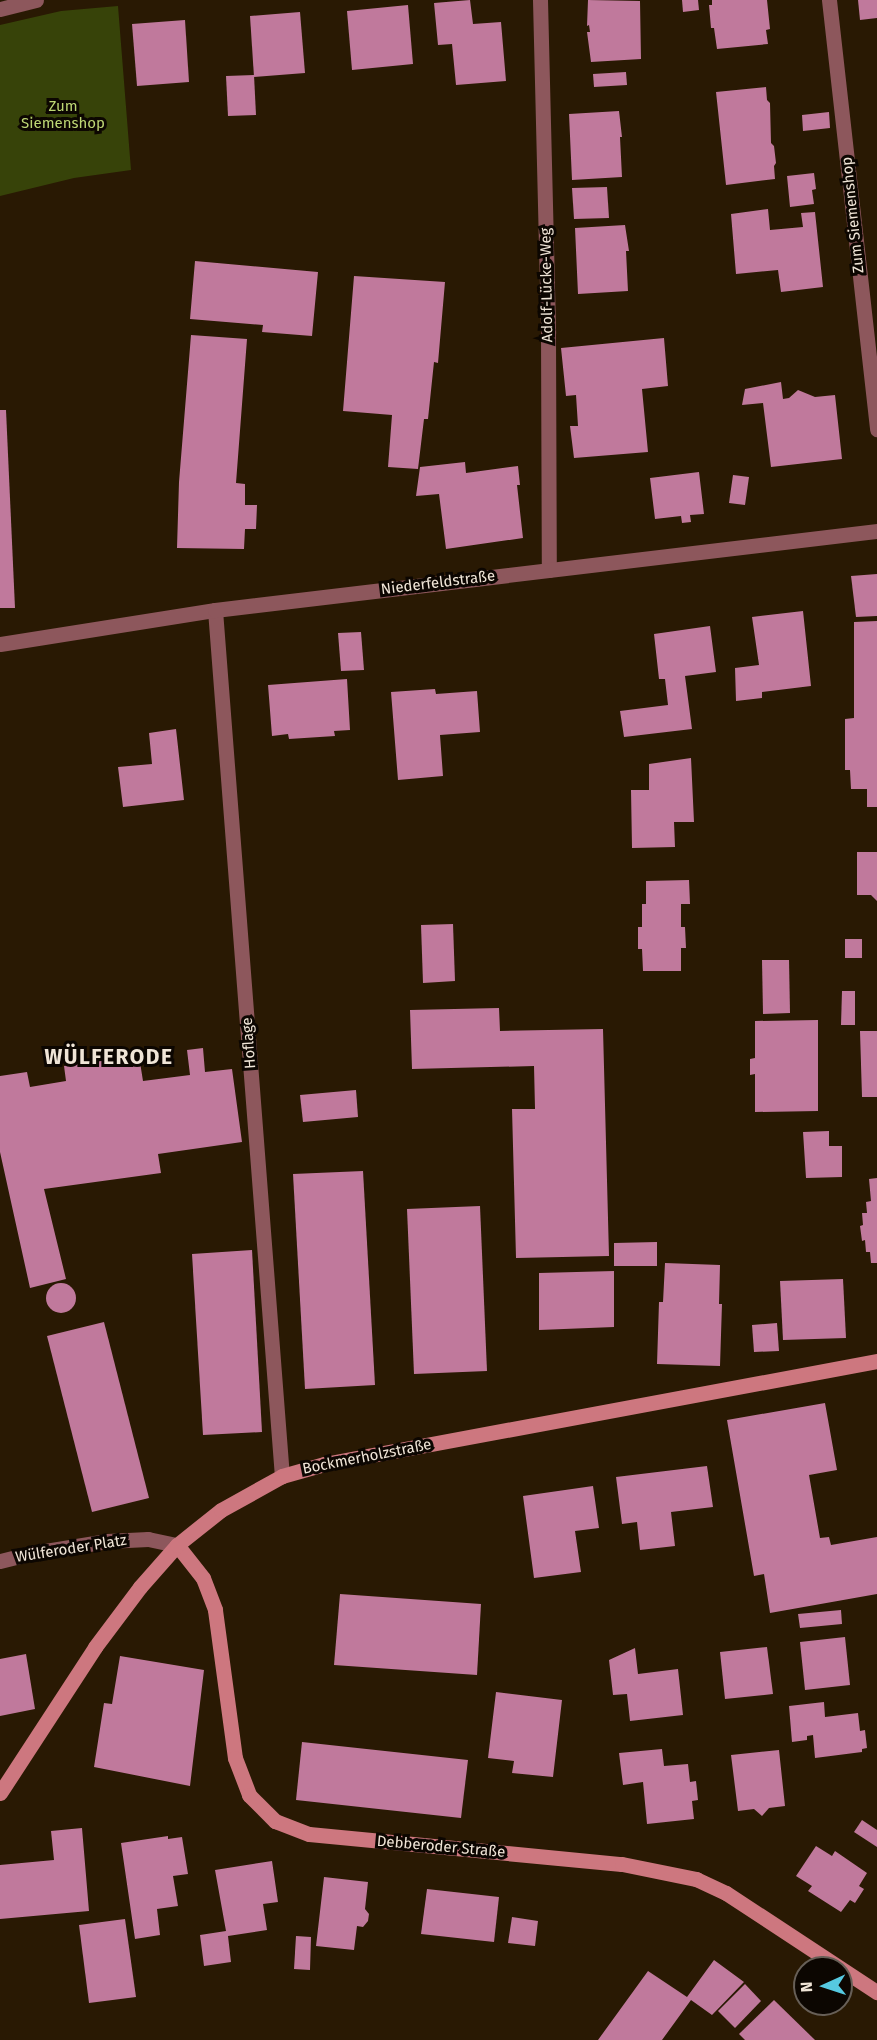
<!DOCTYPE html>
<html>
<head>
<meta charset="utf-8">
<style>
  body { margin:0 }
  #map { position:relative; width:877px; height:2040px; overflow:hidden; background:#291903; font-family:"Fira Sans",sans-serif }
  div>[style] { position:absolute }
  .green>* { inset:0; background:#374309 }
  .building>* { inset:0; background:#c0799c }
  .round { border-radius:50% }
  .street>* { height:15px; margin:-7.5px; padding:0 7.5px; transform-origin:7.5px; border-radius:7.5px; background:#8d575c }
  .secondary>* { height:15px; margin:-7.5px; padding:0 7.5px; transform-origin:7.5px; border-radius:7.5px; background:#cd777f }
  span { translate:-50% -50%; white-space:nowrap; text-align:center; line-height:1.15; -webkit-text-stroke:6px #0c0601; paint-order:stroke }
  .park-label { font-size:15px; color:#bed774 }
  .street-label { font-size:15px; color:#f0e5d7 }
  .district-label { font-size:21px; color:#f0e5d7; font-weight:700; letter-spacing:1.5px }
  .north { position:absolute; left:793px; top:1956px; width:60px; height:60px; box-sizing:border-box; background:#0c0601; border:2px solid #675f57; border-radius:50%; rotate:267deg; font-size:16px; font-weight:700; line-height:24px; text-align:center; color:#f0e5d7 }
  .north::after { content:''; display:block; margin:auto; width:21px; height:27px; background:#56c9e1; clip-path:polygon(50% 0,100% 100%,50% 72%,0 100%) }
</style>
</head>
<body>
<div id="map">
  <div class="green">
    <i style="clip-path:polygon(118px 6px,131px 170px,74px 178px,0 196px,0 25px,61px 11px)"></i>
  </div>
  <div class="building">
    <i style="clip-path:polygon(470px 0,473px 24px,501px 22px,506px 81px,456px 85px,452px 44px,438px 45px,434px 3px)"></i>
    <i style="clip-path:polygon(588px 0,640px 1px,641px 59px,591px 62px,587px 32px,590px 32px,589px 25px,587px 26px)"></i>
    <i style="clip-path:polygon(682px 0,698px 0,699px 10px,683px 12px)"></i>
    <i style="clip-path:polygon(712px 0,767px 0,770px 29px,766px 30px,768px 44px,717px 49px,714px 28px,711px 28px,709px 5px,712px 5px)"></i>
    <i style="clip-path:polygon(858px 0,877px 0,877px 18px,860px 20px)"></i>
    <i style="clip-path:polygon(408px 5px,413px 64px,352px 70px,347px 11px)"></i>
    <i style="clip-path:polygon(300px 12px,305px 73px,254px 77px,250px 16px)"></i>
    <i style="clip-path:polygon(185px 20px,189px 82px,137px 86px,132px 24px)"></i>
    <i style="clip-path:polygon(626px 72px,627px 85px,594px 87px,593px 74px)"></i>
    <i style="clip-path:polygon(254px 75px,256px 115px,228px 116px,226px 76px)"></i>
    <i style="clip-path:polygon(766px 87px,767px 100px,770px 103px,771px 143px,774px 146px,776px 163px,774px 166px,775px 179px,726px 185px,716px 92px)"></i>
    <i style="clip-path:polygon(619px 111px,622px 137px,620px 137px,622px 177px,572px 180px,569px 114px)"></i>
    <i style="clip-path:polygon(829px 112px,830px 128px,803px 131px,802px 115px)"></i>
    <i style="clip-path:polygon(814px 173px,816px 189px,812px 190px,814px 204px,790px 207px,787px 176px)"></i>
    <i style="clip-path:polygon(607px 187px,609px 218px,574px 219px,572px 188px)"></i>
    <i style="clip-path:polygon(768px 209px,770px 230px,803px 227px,801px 213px,815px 212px,823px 287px,781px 292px,778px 270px,736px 274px,731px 214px)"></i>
    <i style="clip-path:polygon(625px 225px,629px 251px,626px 251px,628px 291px,578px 294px,575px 228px)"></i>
    <i style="clip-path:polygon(195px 261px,318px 272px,312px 336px,262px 332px,263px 325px,190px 319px)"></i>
    <i style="clip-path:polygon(354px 276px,445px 282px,438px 363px,434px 362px,428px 419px,424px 419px,418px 469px,388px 467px,392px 415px,343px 411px)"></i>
    <i style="clip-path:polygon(191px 335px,247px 339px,236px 483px,245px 484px,245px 505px,257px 505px,256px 529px,245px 529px,244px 549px,177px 548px,179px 482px)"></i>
    <i style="clip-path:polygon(664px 338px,668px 386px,642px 389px,648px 452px,574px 458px,570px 426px,578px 426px,576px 395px,566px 396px,561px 348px)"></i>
    <i style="clip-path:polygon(781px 382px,783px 399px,789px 398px,798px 390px,815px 397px,835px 395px,842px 459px,771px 467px,763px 403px,742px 405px,745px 389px)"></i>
    <i style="clip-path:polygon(0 410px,6px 410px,15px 608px,0 608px)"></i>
    <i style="clip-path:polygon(465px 462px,466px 473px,518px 466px,520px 485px,517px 485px,523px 538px,446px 549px,439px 494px,416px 496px,420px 467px)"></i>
    <i style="clip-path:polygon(699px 472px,704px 514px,690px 515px,691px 522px,682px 523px,681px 516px,655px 519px,650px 478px)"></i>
    <i style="clip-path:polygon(733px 475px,749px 477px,745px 505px,729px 503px)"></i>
    <i style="clip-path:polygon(877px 574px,877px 616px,856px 617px,851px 576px)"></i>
    <i style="clip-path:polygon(803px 611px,811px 686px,762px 692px,762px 698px,736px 701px,735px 668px,759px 665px,752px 617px)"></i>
    <i style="clip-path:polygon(877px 621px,877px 807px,867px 807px,867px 789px,851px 789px,850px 770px,845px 770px,845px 719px,854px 718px,854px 622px)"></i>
    <i style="clip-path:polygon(710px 626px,716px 672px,685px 676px,692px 729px,624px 737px,620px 711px,668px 705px,665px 679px,659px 679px,654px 634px)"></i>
    <i style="clip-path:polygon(361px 632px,364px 670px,341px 671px,338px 633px)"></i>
    <i style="clip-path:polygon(347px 679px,350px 730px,334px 731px,335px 736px,289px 739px,288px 734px,272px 736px,268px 685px)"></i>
    <i style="clip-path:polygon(435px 689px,436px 694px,477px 691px,480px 732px,440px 735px,443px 776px,398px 780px,391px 692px)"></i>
    <i style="clip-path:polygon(176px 729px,184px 800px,123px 807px,118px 767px,152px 764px,149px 733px)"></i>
    <i style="clip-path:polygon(691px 758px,694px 822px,674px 822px,675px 847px,632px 848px,631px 790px,649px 790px,649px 764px)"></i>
    <i style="clip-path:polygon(857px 852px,877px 852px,877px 901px,871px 895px,857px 895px)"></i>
    <i style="clip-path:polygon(689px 880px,690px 904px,681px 904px,681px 927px,685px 927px,686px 948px,681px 948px,681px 971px,643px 971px,642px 949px,638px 949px,638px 927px,642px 927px,642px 904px,646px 904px,646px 881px)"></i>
    <i style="clip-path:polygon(453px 924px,455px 981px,423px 983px,421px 925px)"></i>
    <i style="clip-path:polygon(845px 939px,862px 939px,862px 958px,845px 958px)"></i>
    <i style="clip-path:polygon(762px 960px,789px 960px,790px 1013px,763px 1014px)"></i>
    <i style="clip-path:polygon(842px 991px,855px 991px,855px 1025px,841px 1025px)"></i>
    <i style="clip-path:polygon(499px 1008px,500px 1031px,603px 1029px,609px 1256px,516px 1258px,512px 1109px,535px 1109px,534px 1066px,412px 1069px,410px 1010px)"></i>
    <i style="clip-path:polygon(818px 1020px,818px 1111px,755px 1112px,755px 1074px,750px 1075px,750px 1059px,755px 1058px,755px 1021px)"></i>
    <i style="clip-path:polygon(860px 1031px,877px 1031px,877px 1097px,862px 1097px)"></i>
    <i style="clip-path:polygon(203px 1048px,205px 1072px,232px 1069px,242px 1142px,158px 1154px,161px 1173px,44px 1189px,66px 1279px,30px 1288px,0 1152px,0 1076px,27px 1072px,30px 1087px,66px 1081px,64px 1066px,139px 1056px,143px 1081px,190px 1075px,187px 1050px)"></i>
    <i style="clip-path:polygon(356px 1090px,358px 1117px,303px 1122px,300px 1095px)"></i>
    <i style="clip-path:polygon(829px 1131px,829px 1146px,842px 1146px,842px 1177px,806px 1178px,803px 1132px)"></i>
    <i style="clip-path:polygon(363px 1171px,375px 1385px,305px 1389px,293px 1174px)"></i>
    <i style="clip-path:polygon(877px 1178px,877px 1263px,871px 1263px,870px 1252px,866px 1252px,865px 1240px,862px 1241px,860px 1226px,863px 1225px,862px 1213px,867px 1213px,866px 1202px,871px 1201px,869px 1179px)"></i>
    <i style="clip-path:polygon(480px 1206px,487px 1371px,414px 1374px,407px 1209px)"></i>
    <i style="clip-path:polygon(657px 1242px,657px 1266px,614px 1266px,614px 1243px)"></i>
    <i style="clip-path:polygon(252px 1250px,262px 1432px,203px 1435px,192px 1254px)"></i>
    <i style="clip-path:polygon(665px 1263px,720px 1265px,719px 1304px,722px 1304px,720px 1366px,657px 1364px,659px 1302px,663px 1302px)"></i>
    <i style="clip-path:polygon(614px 1271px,614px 1327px,539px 1330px,539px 1273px)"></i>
    <i style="clip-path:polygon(843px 1279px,846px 1338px,783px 1340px,780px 1281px)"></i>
    <i class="round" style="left:46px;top:1283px;width:30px;height:30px"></i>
    <i style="clip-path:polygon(104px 1322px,149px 1498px,92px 1512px,47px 1336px)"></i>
    <i style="clip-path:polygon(777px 1323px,779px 1351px,754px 1352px,752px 1325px)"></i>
    <i style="clip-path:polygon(825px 1403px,837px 1470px,809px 1475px,820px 1538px,829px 1537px,831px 1545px,877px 1537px,877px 1594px,770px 1613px,764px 1574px,754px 1576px,727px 1420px)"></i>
    <i style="clip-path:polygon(707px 1466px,713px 1507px,671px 1512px,675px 1546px,640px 1550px,637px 1522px,622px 1524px,616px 1477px)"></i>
    <i style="clip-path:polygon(593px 1486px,599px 1528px,575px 1531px,581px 1572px,534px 1578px,523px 1496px)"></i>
    <i style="clip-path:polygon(340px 1594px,481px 1604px,477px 1675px,334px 1665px)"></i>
    <i style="clip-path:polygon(841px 1610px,842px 1624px,800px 1628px,798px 1614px)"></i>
    <i style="clip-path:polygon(845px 1637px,850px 1685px,805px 1690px,800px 1642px)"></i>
    <i style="clip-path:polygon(767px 1647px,773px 1694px,725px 1699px,720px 1652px)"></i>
    <i style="clip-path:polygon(635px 1648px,638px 1674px,678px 1669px,683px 1715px,630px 1721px,627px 1694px,613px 1695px,609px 1660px)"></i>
    <i style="clip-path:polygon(26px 1654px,35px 1709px,0 1716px,0 1659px)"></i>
    <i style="clip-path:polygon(120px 1656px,204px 1670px,190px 1786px,94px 1767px,104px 1703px,112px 1704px)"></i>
    <i style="clip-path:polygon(496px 1692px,562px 1700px,553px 1777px,512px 1773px,514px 1761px,488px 1758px)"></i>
    <i style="clip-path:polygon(824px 1702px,825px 1717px,858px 1713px,860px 1731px,865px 1730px,867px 1748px,862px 1749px,862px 1752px,815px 1758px,813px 1735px,807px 1736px,807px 1740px,792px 1742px,789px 1706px)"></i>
    <i style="clip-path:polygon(302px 1742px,468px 1760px,461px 1818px,296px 1800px)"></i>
    <i style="clip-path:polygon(662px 1749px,664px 1766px,688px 1764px,690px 1782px,696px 1781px,698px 1800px,692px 1801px,694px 1819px,647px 1824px,643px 1782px,623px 1785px,619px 1753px)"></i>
    <i style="clip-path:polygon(779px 1750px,785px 1806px,769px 1808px,762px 1816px,754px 1809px,738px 1811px,731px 1755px)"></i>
    <i style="clip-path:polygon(862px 1820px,877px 1830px,877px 1847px,854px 1832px)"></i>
    <i style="clip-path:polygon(82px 1828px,89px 1911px,0 1919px,0 1865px,54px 1860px,51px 1831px)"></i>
    <i style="clip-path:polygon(168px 1836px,168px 1839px,182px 1837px,188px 1874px,173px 1876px,178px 1906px,157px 1909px,160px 1935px,135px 1939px,121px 1843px)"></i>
    <i style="clip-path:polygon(816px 1846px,832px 1856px,835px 1851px,867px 1873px,859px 1886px,864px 1889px,855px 1903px,850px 1900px,841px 1912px,808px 1891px,812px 1886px,796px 1876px)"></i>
    <i style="clip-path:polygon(272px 1861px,278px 1902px,263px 1904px,267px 1930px,228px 1936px,231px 1962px,204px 1966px,200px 1935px,226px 1931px,215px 1870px)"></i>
    <i style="clip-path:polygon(324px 1877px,368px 1882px,365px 1909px,369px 1914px,368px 1921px,363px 1927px,357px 1926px,354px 1950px,316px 1946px)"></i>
    <i style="clip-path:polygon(427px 1889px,499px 1897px,494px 1942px,421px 1934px)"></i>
    <i style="clip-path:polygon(512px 1917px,538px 1921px,535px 1946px,508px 1943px)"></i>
    <i style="clip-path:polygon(125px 1919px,136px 1997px,89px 2003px,79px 1925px)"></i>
    <i style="clip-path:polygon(296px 1936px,311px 1937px,310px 1970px,294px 1969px)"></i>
    <i style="clip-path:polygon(714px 1960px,744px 1982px,712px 2015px,691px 2000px,662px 2040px,598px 2040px,648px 1971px,687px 1997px)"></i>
    <i style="clip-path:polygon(745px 1984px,761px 2001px,735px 2028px,718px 2011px)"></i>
    <i style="clip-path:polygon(774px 2000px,815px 2040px,745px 2040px,739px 2034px)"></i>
  </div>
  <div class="street">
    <i style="left:540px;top:0;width:333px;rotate:88.6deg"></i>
    <i style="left:548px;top:333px;width:237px;rotate:89.8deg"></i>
    <i style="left:829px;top:0;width:432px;rotate:83.6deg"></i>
    <i style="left:0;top:9px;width:37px;rotate:-14deg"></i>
    <i style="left:215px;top:610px;width:869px;rotate:85.58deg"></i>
    <i style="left:0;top:644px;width:218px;rotate:-9deg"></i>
    <i style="left:215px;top:610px;width:667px;rotate:-6.81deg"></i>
    <i style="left:0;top:1561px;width:34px;rotate:-14deg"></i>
    <i style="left:33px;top:1553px;width:75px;rotate:-9.2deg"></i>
    <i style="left:107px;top:1541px;width:41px;rotate:-2.8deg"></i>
    <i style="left:148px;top:1539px;width:30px;rotate:12deg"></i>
  </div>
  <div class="secondary">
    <i style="left:177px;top:1545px;width:42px;rotate:51.8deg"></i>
    <i style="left:203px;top:1578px;width:34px;rotate:69deg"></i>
    <i style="left:215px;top:1610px;width:149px;rotate:82.3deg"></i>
    <i style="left:235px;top:1758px;width:40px;rotate:69deg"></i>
    <i style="left:249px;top:1795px;width:37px;rotate:45deg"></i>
    <i style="left:275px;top:1821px;width:36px;rotate:21deg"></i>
    <i style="left:309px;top:1834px;width:314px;rotate:5.5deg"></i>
    <i style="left:622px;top:1864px;width:76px;rotate:11.5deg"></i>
    <i style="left:696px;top:1879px;width:33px;rotate:25deg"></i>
    <i style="left:726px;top:1893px;width:181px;rotate:33.3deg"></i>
    <i style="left:0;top:1793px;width:174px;rotate:-56.9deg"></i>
    <i style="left:95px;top:1647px;width:75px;rotate:-53.1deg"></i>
    <i style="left:140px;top:1587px;width:56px;rotate:-48.6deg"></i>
    <i style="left:177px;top:1545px;width:56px;rotate:-38.5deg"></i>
    <i style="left:221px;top:1510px;width:70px;rotate:-29.1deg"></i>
    <i style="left:282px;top:1476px;width:44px;rotate:-15.9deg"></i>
    <i style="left:324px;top:1464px;width:563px;rotate:-10.55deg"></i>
  </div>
  <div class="park-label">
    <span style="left:63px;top:115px">Zum<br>Siemenshop</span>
  </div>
  <div class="street-label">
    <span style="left:853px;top:215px;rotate:-96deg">Zum Siemenshop</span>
    <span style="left:547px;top:285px;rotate:-91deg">Adolf-Lücke-Weg</span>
    <span style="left:438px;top:583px;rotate:-7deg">Niederfeldstraße</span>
    <span style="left:249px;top:1043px;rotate:-94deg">Hoflage</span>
    <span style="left:367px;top:1457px;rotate:-11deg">Bockmerholzstraße</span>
    <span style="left:71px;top:1549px;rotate:-9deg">Wülferoder Platz</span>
    <span style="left:441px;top:1847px;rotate:5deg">Debberoder Straße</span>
  </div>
  <div class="district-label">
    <span style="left:109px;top:1057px">WÜLFERODE</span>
  </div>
  <div class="north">N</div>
</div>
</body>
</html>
